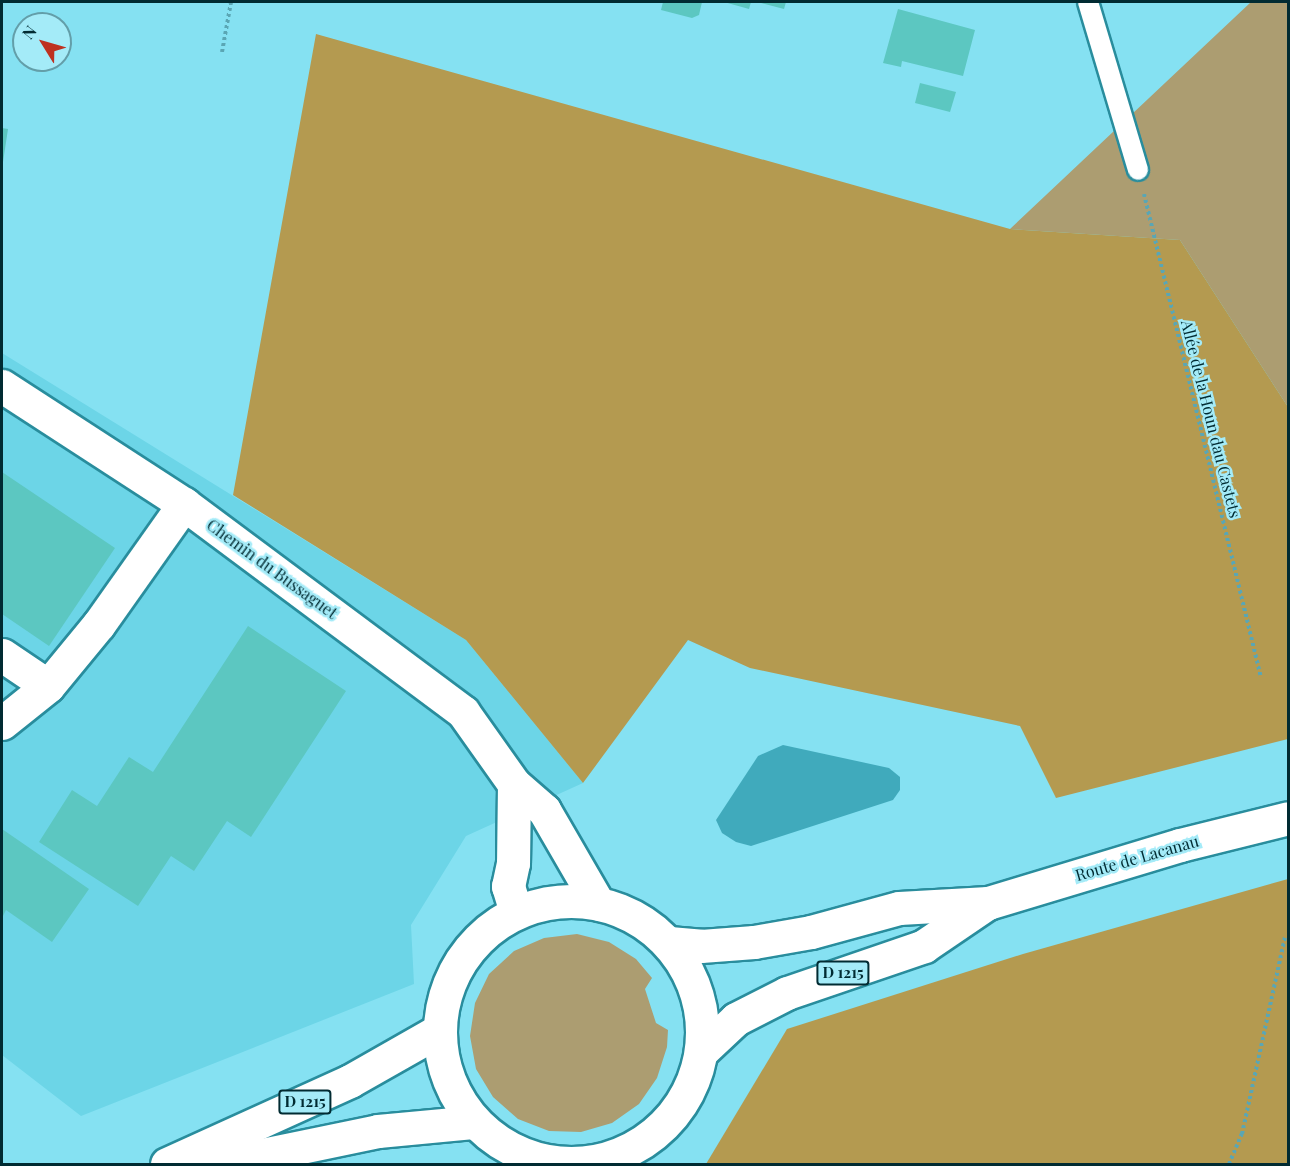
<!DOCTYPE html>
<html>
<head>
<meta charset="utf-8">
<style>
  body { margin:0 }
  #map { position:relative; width:1290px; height:1166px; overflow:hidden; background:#85e1f2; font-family:"Playfair Display",serif }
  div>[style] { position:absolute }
  .built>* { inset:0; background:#6cd5e7 }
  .green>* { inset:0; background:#ac9d71 }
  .forest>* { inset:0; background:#b49a50 }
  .water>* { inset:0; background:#40aabc }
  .building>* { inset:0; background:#5cc7c1 }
  .path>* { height:4px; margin-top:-2px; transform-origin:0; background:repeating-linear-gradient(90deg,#5aa6b4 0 3px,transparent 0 6px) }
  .roads { filter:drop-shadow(2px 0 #298d9d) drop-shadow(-2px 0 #298d9d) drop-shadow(0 2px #298d9d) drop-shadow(0 -2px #298d9d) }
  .lane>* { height:20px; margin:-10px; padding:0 10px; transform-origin:10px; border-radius:10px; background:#fff }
  .street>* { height:33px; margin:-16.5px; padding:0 16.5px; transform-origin:16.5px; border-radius:16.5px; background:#fff }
  .primary>* { height:33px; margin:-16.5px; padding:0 16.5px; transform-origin:16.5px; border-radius:16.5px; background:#fff }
  .primary>.ring { margin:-16.5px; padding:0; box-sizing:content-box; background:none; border:33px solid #fff; border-radius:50% }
  span { translate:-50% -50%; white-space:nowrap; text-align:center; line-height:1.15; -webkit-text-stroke:5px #a4ebf8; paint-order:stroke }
  .shield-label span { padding:2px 4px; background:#a4ebf8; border:2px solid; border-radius:4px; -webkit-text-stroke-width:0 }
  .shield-label { font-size:15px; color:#012b32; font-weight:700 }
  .street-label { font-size:16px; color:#012b32 }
  .frame { position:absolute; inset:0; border:3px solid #012b32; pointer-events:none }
  .north { position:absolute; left:12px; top:12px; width:60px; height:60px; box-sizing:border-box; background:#a4ebf8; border:2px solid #639ea9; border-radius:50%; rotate:307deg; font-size:16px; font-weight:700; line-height:24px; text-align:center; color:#012b32 }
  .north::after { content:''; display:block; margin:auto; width:21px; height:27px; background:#be3120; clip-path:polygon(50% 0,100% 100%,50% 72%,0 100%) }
</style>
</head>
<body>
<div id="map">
  <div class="built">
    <i style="clip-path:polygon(2px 353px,466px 640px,583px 783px,466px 836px,411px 925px,414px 984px,81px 1116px,2px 1055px)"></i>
  </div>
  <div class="green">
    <i style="clip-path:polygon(1251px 2px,1288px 2px,1288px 407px,1180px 240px,1010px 229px)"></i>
    <i style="clip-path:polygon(577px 934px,609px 942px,636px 959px,652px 978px,645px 989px,656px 1023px,668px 1030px,667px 1047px,657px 1078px,639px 1104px,612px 1123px,581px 1132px,549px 1131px,518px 1119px,493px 1097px,476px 1069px,470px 1036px,475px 1003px,489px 974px,514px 951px,544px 938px)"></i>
  </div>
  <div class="forest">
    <i style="clip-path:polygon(316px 34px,1010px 229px,1180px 240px,1288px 407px,1288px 739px,1056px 798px,1020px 726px,750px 668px,688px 640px,583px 783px,466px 640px,233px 495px)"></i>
    <i style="clip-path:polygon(1288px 879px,1288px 1164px,706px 1164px,787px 1029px,1023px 954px)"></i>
  </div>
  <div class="water">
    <i style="clip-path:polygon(783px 745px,889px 768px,900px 777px,900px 790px,893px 800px,751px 846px,736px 842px,722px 833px,716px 820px,758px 756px)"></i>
  </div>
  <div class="building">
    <i style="clip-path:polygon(663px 2px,702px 2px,699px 15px,692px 18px,661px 10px)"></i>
    <i style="clip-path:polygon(724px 2px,751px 2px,749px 9px)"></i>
    <i style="clip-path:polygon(757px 2px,786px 2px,784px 9px)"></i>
    <i style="clip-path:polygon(898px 9px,975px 30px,963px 76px,902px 61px,901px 67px,883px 63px)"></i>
    <i style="clip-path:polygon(920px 83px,956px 92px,950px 112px,915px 103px)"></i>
    <i style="clip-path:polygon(2px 128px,8px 129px,3px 162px,2px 161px)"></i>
    <i style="clip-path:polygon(2px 472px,115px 548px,49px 646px,2px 614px)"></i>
    <i style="clip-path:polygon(248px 626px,346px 691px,251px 837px,227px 821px,194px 871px,171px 856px,138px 906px,39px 842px,72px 790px,97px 806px,129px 757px,153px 772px)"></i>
    <i style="clip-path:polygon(2px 829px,89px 889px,52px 942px,6px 910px,2px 918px)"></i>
  </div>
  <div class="path">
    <i style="left:222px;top:52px;width:51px;rotate:-79.8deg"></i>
    <i style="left:1144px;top:194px;width:495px;rotate:76.4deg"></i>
    <i style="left:1229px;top:1164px;width:33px;rotate:-67deg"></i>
    <i style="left:1242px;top:1134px;width:202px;rotate:-77.7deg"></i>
  </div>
  <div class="roads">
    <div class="lane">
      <i style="left:1088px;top:2px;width:175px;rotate:73.4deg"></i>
    </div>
    <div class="street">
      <i style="left:2px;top:386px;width:217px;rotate:33deg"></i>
      <i style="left:184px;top:504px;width:348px;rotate:36.7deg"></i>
      <i style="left:463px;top:712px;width:88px;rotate:54.7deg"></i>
      <i style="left:514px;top:784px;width:40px;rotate:41deg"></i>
      <i style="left:544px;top:810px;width:108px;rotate:59.9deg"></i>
      <i style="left:2px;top:655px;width:55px;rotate:34deg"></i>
      <i style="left:2px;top:723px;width:59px;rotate:-38.8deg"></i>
      <i style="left:48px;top:686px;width:80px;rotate:-50.6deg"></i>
      <i style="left:99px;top:624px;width:147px;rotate:-54.7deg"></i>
      <i style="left:514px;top:784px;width:79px;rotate:90.7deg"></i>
      <i style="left:513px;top:863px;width:24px;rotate:102deg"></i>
      <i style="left:508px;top:886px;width:27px;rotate:73deg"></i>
    </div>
    <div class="primary">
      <i class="ring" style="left:440px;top:901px;width:229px;height:229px"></i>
      <i style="left:669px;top:943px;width:32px;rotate:5deg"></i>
      <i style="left:701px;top:946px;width:53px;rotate:-4.3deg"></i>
      <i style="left:754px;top:942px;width:58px;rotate:-10deg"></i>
      <i style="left:811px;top:932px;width:91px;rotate:-15.3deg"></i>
      <i style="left:899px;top:908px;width:89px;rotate:-3.2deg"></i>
      <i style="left:988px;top:903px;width:201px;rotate:-16.8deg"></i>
      <i style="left:1180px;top:845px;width:111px;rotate:-14deg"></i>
      <i style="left:703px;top:1050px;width:45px;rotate:-43.2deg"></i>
      <i style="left:736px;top:1019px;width:57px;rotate:-27deg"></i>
      <i style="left:787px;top:993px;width:145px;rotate:-18.9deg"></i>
      <i style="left:924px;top:946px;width:75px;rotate:-34.1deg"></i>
      <i style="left:167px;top:1164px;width:201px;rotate:-24.4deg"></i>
      <i style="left:350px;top:1081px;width:101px;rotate:-29.6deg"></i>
      <i style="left:219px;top:1164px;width:162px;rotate:-11.7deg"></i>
      <i style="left:378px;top:1131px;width:95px;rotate:-5.4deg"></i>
    </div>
  </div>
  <div class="shield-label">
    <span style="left:843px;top:973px">D 1215</span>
    <span style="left:305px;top:1102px">D 1215</span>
  </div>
  <div class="street-label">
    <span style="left:1211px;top:419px;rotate:76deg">Allée de la Houn dau Castets</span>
    <span style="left:272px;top:569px;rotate:36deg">Chemin du Bussaguet</span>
    <span style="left:1137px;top:858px;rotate:-16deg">Route de Lacanau</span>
  </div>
  <div class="frame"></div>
  <div class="north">N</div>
</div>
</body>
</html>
